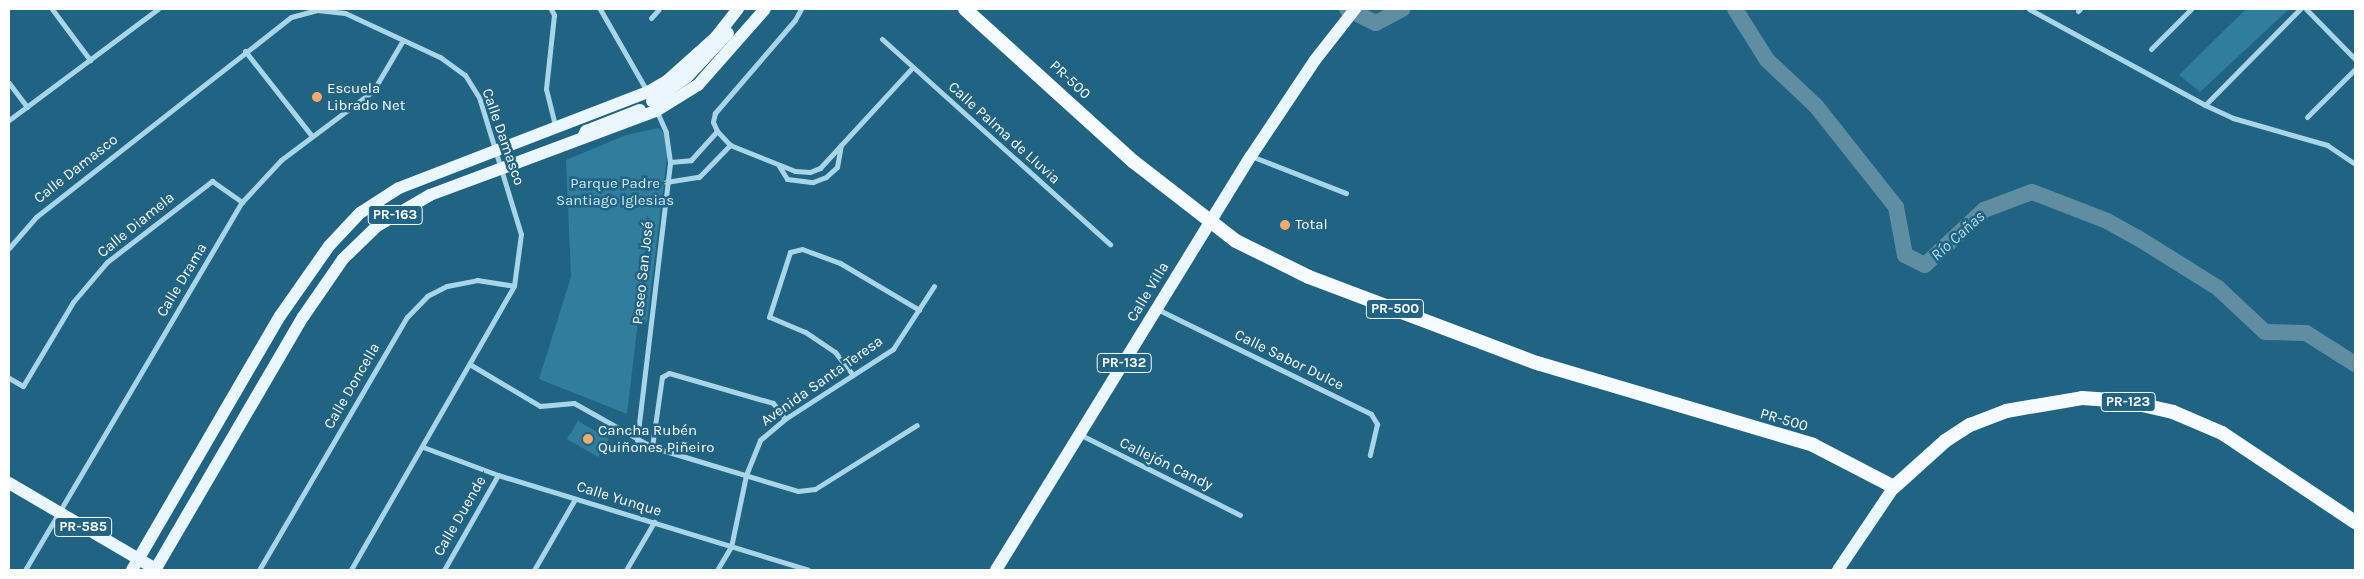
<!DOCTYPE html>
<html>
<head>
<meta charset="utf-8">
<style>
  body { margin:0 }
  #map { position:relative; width:2364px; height:579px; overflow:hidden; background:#216382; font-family:Karla,sans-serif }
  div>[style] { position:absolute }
  .green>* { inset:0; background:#317d9e }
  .river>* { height:16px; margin:-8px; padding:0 8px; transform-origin:8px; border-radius:8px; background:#5f8da2 }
  .minor>* { height:5px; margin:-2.5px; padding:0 2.5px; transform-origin:2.5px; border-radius:2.5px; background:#a8d5e8 }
  .primary>* { height:12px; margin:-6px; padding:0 6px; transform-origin:6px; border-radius:6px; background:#ebf7fe }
  .trunk>* { height:14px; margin:-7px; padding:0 7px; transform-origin:7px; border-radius:7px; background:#f5fbfe }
  .dots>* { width:14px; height:14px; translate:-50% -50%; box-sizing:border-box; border:2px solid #216382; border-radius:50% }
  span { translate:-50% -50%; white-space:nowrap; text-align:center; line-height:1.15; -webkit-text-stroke:5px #216382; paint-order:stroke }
  .shield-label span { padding:1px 4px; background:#216382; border:1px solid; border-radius:4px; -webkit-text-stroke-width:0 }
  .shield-label { font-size:14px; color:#fff; font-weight:700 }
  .street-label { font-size:15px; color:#fff }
  .poi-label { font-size:15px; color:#fff }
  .left { translate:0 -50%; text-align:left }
  .park-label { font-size:15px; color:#cce9f6 }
  .water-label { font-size:16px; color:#b4def0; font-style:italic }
  .frame { position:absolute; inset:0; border:10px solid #fff; pointer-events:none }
</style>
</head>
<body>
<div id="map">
  <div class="green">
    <i style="clip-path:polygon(2246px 9px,2289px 9px,2200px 92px,2179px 75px)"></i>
    <i style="clip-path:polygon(659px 128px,664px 133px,668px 149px,647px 322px,638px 321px,627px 414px,539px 379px,571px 277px,566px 160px,626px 135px)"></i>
    <i style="clip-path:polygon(578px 421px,609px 439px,598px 457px,567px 439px)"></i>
  </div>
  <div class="river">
    <i style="left:1347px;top:9px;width:32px;rotate:26deg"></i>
    <i style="left:1376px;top:23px;width:30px;rotate:-28deg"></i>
    <i style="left:1735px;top:9px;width:60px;rotate:57.9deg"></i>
    <i style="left:1767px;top:60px;width:67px;rotate:43.2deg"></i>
    <i style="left:1816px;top:106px;width:129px;rotate:51.6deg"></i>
    <i style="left:1896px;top:207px;width:49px;rotate:79.4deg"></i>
    <i style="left:1905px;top:255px;width:22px;rotate:27deg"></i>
    <i style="left:1925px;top:265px;width:81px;rotate:-43deg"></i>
    <i style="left:1984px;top:210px;width:51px;rotate:-20.6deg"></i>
    <i style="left:2032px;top:192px;width:80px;rotate:21.1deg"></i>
    <i style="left:2107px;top:221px;width:35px;rotate:29deg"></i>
    <i style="left:2138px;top:238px;width:94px;rotate:32deg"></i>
    <i style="left:2218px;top:288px;width:64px;rotate:43.1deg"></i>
    <i style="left:2265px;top:332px;width:41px;rotate:1.4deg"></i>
    <i style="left:2306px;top:333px;width:58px;rotate:32.3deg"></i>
  </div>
  <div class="minor">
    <i style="left:52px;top:9px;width:64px;rotate:53.3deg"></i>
    <i style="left:551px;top:9px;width:7px;rotate:63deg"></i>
    <i style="left:554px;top:15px;width:74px;rotate:96.2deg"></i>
    <i style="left:546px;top:89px;width:38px;rotate:76deg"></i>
    <i style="left:600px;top:9px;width:95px;rotate:60.2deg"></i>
    <i style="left:801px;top:9px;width:13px;rotate:119deg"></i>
    <i style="left:795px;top:20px;width:123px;rotate:130.7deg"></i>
    <i style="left:715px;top:113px;width:9px;rotate:103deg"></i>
    <i style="left:713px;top:122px;width:10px;rotate:66deg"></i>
    <i style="left:717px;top:131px;width:19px;rotate:47deg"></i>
    <i style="left:730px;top:145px;width:70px;rotate:21.8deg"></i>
    <i style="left:795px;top:171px;width:15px;rotate:4deg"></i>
    <i style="left:810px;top:172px;width:11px;rotate:-22deg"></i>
    <i style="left:820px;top:168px;width:137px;rotate:-47.4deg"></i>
    <i style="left:2029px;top:9px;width:200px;rotate:28.6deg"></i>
    <i style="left:2205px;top:105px;width:31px;rotate:25deg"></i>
    <i style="left:2233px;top:118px;width:98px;rotate:16deg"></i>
    <i style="left:2327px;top:145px;width:34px;rotate:34deg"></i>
    <i style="left:2306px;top:9px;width:70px;rotate:45.6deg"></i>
    <i style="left:2078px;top:11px;width:3px;rotate:-45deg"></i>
    <i style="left:651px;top:18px;width:12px;rotate:-48deg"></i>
    <i style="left:882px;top:39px;width:307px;rotate:42deg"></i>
    <i style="left:2151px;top:49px;width:57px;rotate:-45deg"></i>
    <i style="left:245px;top:51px;width:108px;rotate:51.8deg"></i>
    <i style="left:9px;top:83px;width:30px;rotate:53deg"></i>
    <i style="left:2205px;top:105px;width:135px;rotate:-45.3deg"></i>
    <i style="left:2307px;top:117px;width:68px;rotate:-45deg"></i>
    <i style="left:9px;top:120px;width:186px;rotate:-36.7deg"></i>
    <i style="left:1251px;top:156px;width:102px;rotate:21.3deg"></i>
    <i style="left:670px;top:162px;width:21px;rotate:-5deg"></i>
    <i style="left:691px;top:160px;width:39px;rotate:-48deg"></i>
    <i style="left:779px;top:166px;width:15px;rotate:58deg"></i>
    <i style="left:787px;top:179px;width:26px;rotate:7deg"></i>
    <i style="left:813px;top:182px;width:14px;rotate:-21deg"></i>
    <i style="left:826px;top:177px;width:15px;rotate:-42deg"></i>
    <i style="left:837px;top:167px;width:22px;rotate:-80deg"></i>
    <i style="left:666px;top:182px;width:33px;rotate:-9deg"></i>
    <i style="left:699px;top:177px;width:45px;rotate:-45.9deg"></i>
    <i style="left:9px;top:248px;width:41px;rotate:-48.9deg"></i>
    <i style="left:36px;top:217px;width:324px;rotate:-38.1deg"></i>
    <i style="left:291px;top:17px;width:27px;rotate:-15deg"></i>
    <i style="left:317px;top:10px;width:28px;rotate:6deg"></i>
    <i style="left:345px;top:13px;width:105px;rotate:24.9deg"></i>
    <i style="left:440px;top:57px;width:31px;rotate:36deg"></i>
    <i style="left:465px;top:75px;width:26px;rotate:58deg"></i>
    <i style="left:479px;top:97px;width:143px;rotate:73deg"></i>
    <i style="left:521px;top:234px;width:52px;rotate:97.7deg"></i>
    <i style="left:514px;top:286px;width:327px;rotate:119.9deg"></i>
    <i style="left:1157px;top:309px;width:238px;rotate:26.1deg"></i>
    <i style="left:1371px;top:414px;width:12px;rotate:59deg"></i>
    <i style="left:1377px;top:424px;width:32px;rotate:103deg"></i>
    <i style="left:471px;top:365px;width:80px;rotate:30.7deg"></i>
    <i style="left:540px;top:406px;width:34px;rotate:-5deg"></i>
    <i style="left:574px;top:403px;width:90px;rotate:29.4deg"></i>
    <i style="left:652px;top:447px;width:152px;rotate:16.8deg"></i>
    <i style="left:798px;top:491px;width:17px;rotate:-7deg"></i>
    <i style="left:815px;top:489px;width:120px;rotate:-32.1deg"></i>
    <i style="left:853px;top:375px;width:29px;rotate:-128deg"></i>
    <i style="left:835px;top:352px;width:36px;rotate:-146deg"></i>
    <i style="left:805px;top:332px;width:39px;rotate:-157deg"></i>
    <i style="left:769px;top:317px;width:68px;rotate:-72.1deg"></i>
    <i style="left:790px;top:252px;width:12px;rotate:-14deg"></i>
    <i style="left:802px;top:249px;width:40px;rotate:20.2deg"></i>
    <i style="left:840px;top:263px;width:92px;rotate:30.7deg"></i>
    <i style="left:9px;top:378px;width:16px;rotate:30deg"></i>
    <i style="left:23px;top:386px;width:98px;rotate:-59.2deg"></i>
    <i style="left:73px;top:302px;width:52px;rotate:-49.6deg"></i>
    <i style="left:107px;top:262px;width:133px;rotate:-37.6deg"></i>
    <i style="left:212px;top:181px;width:37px;rotate:35deg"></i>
    <i style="left:1081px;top:435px;width:178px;rotate:26.7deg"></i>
    <i style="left:637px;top:440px;width:280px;rotate:-83.2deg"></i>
    <i style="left:670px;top:162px;width:30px;rotate:-98deg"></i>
    <i style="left:666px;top:132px;width:22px;rotate:-114deg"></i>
    <i style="left:423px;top:447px;width:80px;rotate:20.5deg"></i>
    <i style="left:498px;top:475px;width:324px;rotate:17deg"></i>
    <i style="left:652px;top:447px;width:71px;rotate:-81.9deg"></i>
    <i style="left:662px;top:377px;width:8px;rotate:-30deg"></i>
    <i style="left:669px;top:373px;width:108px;rotate:16.1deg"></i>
    <i style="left:773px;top:403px;width:20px;rotate:53deg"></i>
    <i style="left:25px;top:570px;width:427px;rotate:-59.5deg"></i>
    <i style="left:242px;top:202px;width:57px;rotate:-47.1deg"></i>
    <i style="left:281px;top:160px;width:115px;rotate:-36.9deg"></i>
    <i style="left:373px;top:91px;width:59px;rotate:-59.5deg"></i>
    <i style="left:259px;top:570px;width:293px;rotate:-59.7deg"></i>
    <i style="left:407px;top:317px;width:29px;rotate:-46deg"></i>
    <i style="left:427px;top:296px;width:22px;rotate:-27deg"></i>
    <i style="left:447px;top:286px;width:31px;rotate:-11deg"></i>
    <i style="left:477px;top:280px;width:37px;rotate:9deg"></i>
    <i style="left:444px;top:570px;width:109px;rotate:-60.4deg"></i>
    <i style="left:534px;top:570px;width:82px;rotate:-60deg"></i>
    <i style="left:626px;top:570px;width:56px;rotate:-59.7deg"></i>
    <i style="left:717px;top:570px;width:27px;rotate:-59deg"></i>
    <i style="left:731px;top:547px;width:74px;rotate:-78.2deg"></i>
    <i style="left:746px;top:475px;width:38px;rotate:-68deg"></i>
    <i style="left:760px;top:440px;width:33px;rotate:-40deg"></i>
    <i style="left:785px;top:419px;width:129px;rotate:-32.9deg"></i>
    <i style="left:893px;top:349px;width:75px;rotate:-56.9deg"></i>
  </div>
  <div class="primary">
    <i style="left:652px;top:101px;width:42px;rotate:-34.4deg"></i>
    <i style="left:687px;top:77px;width:60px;rotate:-47deg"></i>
    <i style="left:583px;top:137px;width:7px;rotate:-63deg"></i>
    <i style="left:586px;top:131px;width:58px;rotate:-21.3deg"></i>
    <i style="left:9px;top:483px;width:172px;rotate:30.4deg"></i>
    <i style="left:132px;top:570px;width:294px;rotate:-59.8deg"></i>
    <i style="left:280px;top:316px;width:85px;rotate:-55deg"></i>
    <i style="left:329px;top:246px;width:45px;rotate:-46.8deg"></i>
    <i style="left:360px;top:213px;width:46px;rotate:-32.7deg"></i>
    <i style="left:399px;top:188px;width:267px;rotate:-21.1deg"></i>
    <i style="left:648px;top:92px;width:22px;rotate:-30deg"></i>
    <i style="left:667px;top:81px;width:66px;rotate:-41.9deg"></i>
    <i style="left:716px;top:37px;width:36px;rotate:-52deg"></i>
    <i style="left:155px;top:570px;width:293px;rotate:-59.7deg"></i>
    <i style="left:303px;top:317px;width:70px;rotate:-55.4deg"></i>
    <i style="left:343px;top:259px;width:47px;rotate:-44.1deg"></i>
    <i style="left:377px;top:226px;width:61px;rotate:-30.3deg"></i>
    <i style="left:430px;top:195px;width:241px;rotate:-20.4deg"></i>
    <i style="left:656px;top:111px;width:49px;rotate:-31.8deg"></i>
    <i style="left:698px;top:85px;width:101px;rotate:-48.6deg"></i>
    <i style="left:996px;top:570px;width:486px;rotate:-58.4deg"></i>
    <i style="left:1251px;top:156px;width:115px;rotate:-56.3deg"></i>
    <i style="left:1315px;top:60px;width:65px;rotate:-51.9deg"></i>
    <i style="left:1838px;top:570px;width:100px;rotate:-56deg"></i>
  </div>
  <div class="trunk">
    <i style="left:965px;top:9px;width:228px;rotate:42.2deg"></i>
    <i style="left:1134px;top:162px;width:129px;rotate:37.8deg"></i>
    <i style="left:1236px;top:241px;width:81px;rotate:26.3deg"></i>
    <i style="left:1309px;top:277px;width:244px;rotate:20.7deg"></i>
    <i style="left:1537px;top:363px;width:288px;rotate:16.5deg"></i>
    <i style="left:1813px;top:445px;width:91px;rotate:27.4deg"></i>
    <i style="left:1894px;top:487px;width:69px;rotate:-42deg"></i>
    <i style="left:1945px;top:441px;width:30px;rotate:-33deg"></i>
    <i style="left:1970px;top:425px;width:39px;rotate:-21deg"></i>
    <i style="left:2006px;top:411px;width:77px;rotate:-9.7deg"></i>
    <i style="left:2082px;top:398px;width:43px;rotate:4deg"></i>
    <i style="left:2125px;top:401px;width:49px;rotate:12.9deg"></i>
    <i style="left:2173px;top:412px;width:53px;rotate:23.2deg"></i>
    <i style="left:2222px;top:433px;width:160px;rotate:33.8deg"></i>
  </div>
  <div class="dots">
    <i style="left:317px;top:97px;background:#f4aa6a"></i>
    <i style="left:1285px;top:225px;background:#f4aa6a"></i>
    <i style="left:588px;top:439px;background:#f4aa6a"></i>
  </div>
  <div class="shield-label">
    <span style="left:395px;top:215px">PR-163</span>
    <span style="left:1395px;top:309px">PR-500</span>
    <span style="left:1124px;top:363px">PR-132</span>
    <span style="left:2128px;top:402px">PR-123</span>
    <span style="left:83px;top:527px">PR-585</span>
  </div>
  <div class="street-label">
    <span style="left:1070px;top:80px;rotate:43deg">PR-500</span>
    <span style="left:1004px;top:133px;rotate:42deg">Calle Palma de Lluvia</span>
    <span style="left:503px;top:137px;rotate:71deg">Calle Damasco</span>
    <span style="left:76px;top:169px;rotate:-38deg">Calle Damasco</span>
    <span style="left:136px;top:225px;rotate:-39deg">Calle Diamela</span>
    <span style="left:643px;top:273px;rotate:-84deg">Paseo San José</span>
    <span style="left:182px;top:280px;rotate:-59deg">Calle Drama</span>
    <span style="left:1148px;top:292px;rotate:-59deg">Calle Villa</span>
    <span style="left:1289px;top:360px;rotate:26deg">Calle Sabor Dulce</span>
    <span style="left:822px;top:381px;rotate:-35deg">Avenida Santa Teresa</span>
    <span style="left:352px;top:386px;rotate:-60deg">Calle Doncella</span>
    <span style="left:1784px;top:420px;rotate:16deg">PR-500</span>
    <span style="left:1166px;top:464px;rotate:26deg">Callejón Candy</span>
    <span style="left:619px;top:499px;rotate:17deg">Calle Yunque</span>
    <span style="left:460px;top:516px;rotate:-60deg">Calle Duende</span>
  </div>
  <div class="poi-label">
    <span class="left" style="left:327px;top:97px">Escuela<br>Librado Net</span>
    <span class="left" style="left:1295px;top:225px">Total</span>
    <span class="left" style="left:598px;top:439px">Cancha Rubén<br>Quiñones Piñeiro</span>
  </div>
  <div class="park-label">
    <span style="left:615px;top:192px">Parque Padre<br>Santiago Iglesias</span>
  </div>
  <div class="water-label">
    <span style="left:1958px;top:236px;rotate:-42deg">Río Cañas</span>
  </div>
  <div class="frame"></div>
</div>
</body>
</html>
